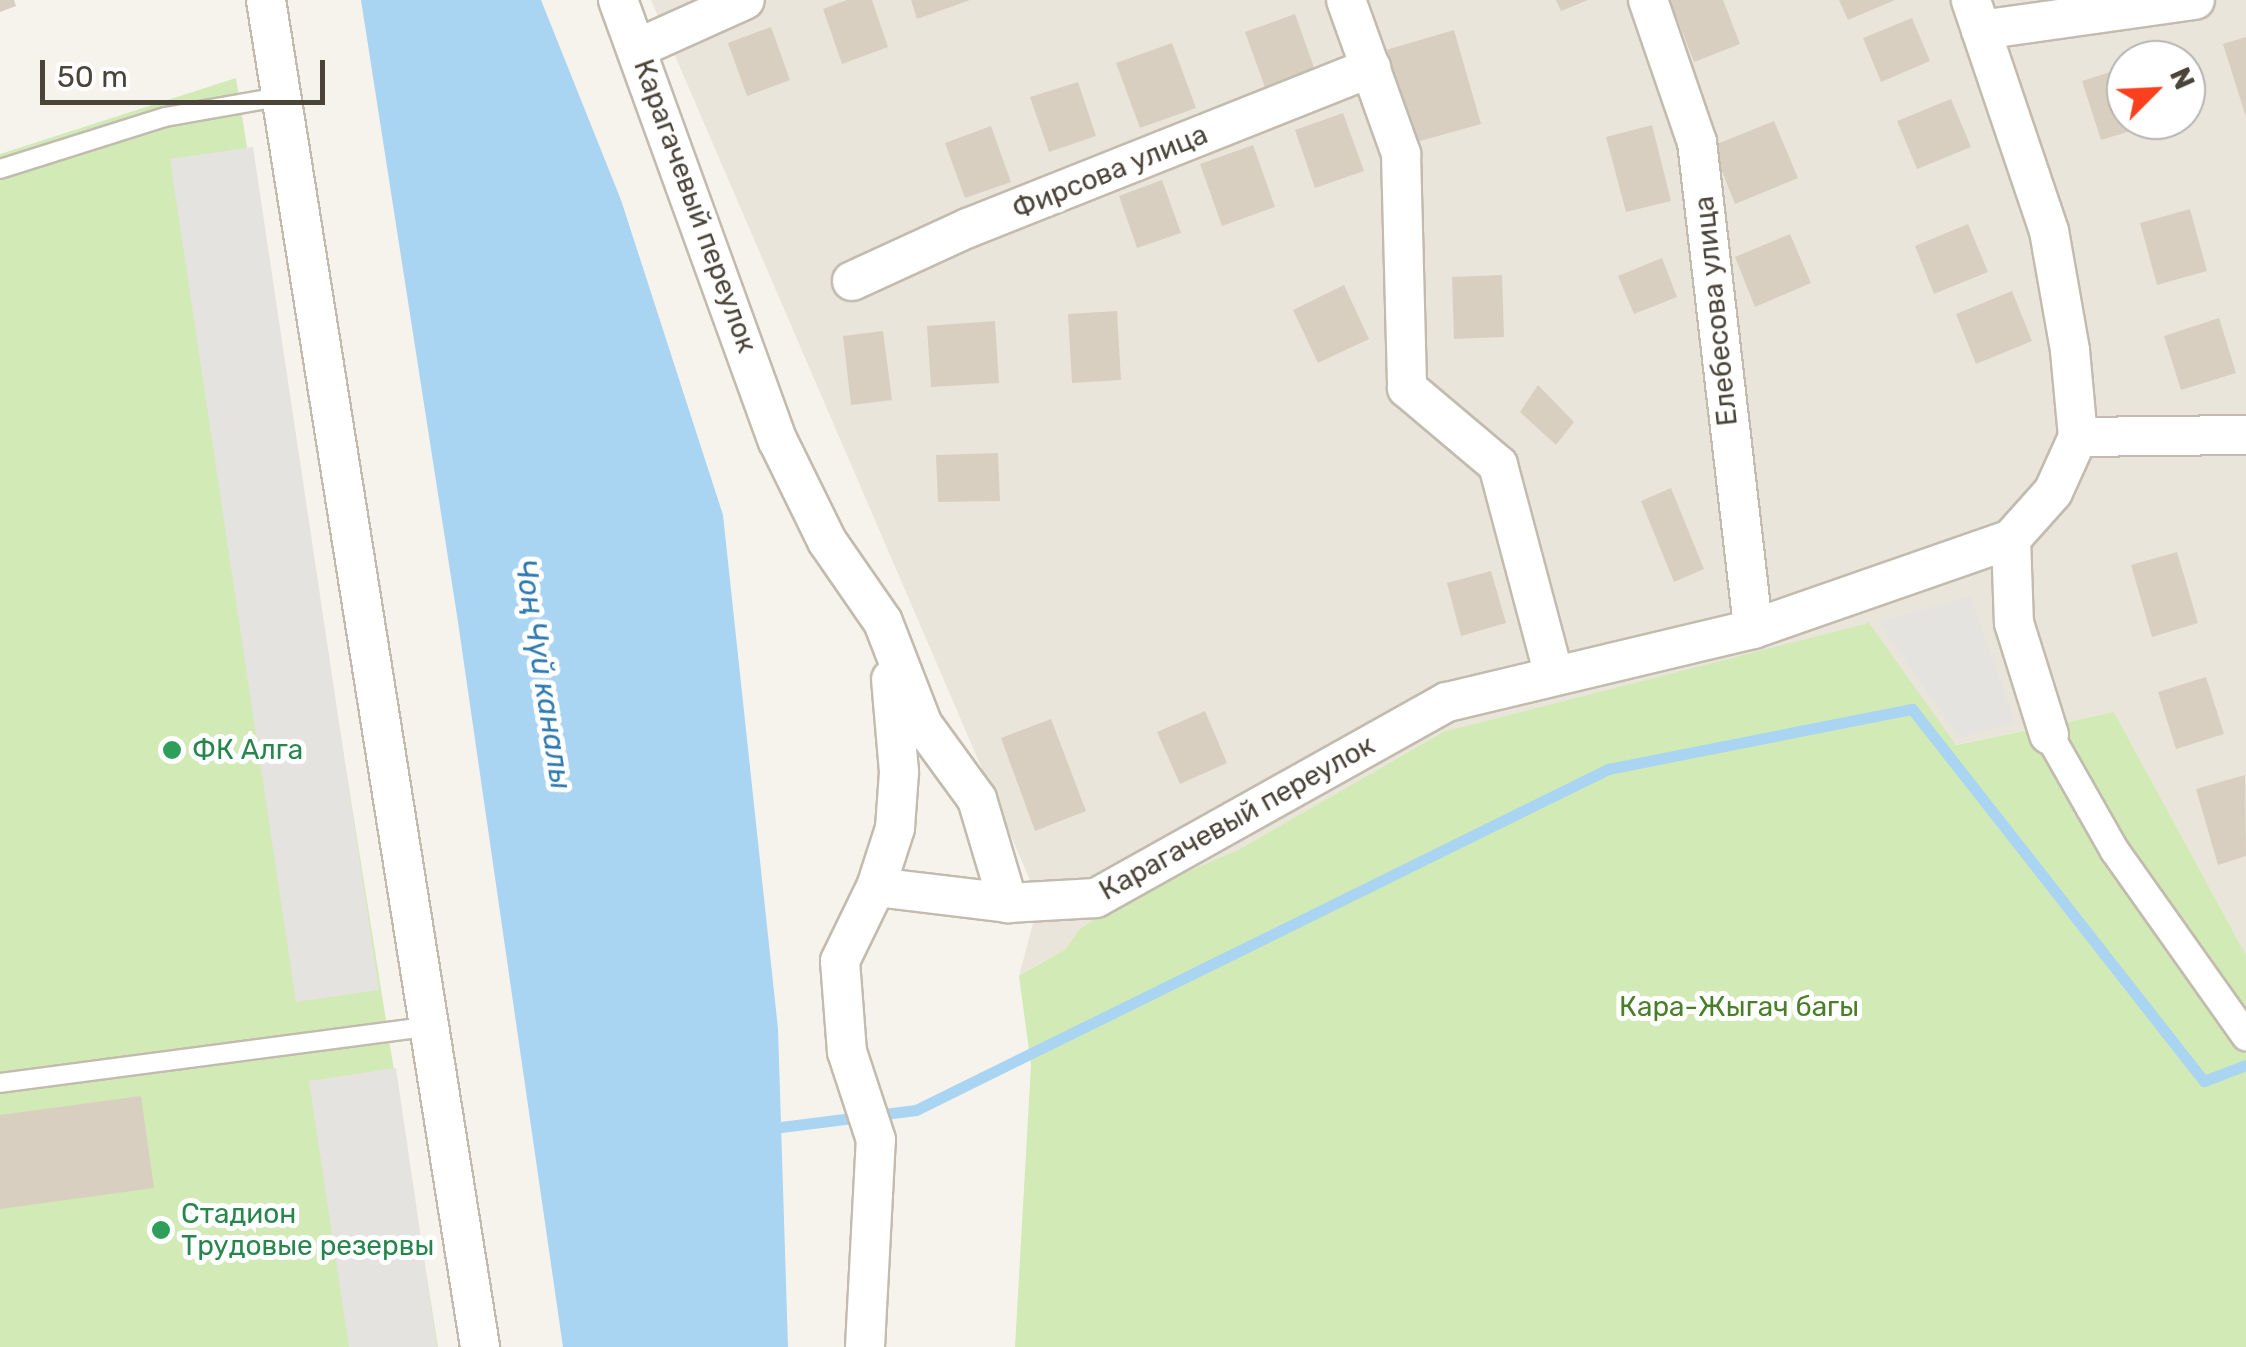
<!DOCTYPE html>
<html>
<head>
<meta charset="utf-8">
<style>
  body { margin:0 }
  #map { position:relative; width:2246px; height:1347px; overflow:hidden; background:#f6f3ec; font-family:Rubik,sans-serif }
  div>[style] { position:absolute }
  .residential>* { inset:0; background:#eae5da }
  .green>* { inset:0; background:#d2eab5 }
  .parking>* { inset:0; background:#e5e3e0 }
  .water>* { inset:0; background:#a9d4f2 }
  .stream>* { height:11px; margin:-5.5px; padding:0 5.5px; transform-origin:5.5px; border-radius:5.5px; background:#a9d4f2 }
  .building>* { inset:0; background:#d8cfc1 }
  .roads { filter:drop-shadow(2px 0 #c2bbae) drop-shadow(-2px 0 #c2bbae) drop-shadow(0 2px #c2bbae) drop-shadow(0 -2px #c2bbae) }
  .service>* { height:18px; margin:-9px; padding:0 9px; transform-origin:9px; border-radius:9px; background:#fff }
  .pedestrian>* { height:28px; margin:-14px; padding:0 14px; transform-origin:14px; border-radius:14px; background:#fff }
  .minor>* { height:38px; margin:-19px; padding:0 19px; transform-origin:19px; border-radius:19px; background:#fff }
  .dots>* { width:28px; height:28px; translate:-50% -50%; box-sizing:border-box; border:5px solid #fff; border-radius:50% }
  span { translate:-50% -50%; white-space:nowrap; text-align:center; line-height:1.15; -webkit-text-stroke:10px #fff; paint-order:stroke }
  .street-label { font-size:28px; color:#4b4439 }
  .leisure-label { font-size:28px; color:#27864d }
  .left { translate:0 -50%; text-align:left }
  .park-label { font-size:28px; color:#4a7f2a }
  .water-label { font-size:30px; color:#2e7ab2; font-style:italic }
  .north { position:absolute; left:2106px; top:40px; width:100px; height:100px; box-sizing:border-box; background:#fff; border:2px solid #b7b4b0; border-radius:50%; rotate:66deg; font-size:28px; font-weight:700; line-height:40px; text-align:center; color:#4b4439 }
  .north::after { content:''; display:block; margin:auto; width:35px; height:45px; background:#fc3f1d; clip-path:polygon(50% 0,100% 100%,50% 72%,0 100%) }
  .scale { position:absolute; left:40px; top:60px; width:285px; height:45px; box-sizing:border-box; border:5px solid #4b4439; border-top:0; padding-left:12px; font-size:30px; line-height:35px; white-space:nowrap; color:#4b4439; -webkit-text-stroke:8px #fff; paint-order:stroke }
</style>
</head>
<body>
<div id="map">
  <div class="residential">
    <i style="clip-path:polygon(evenodd,651px 0,2246px 0,2246px 955px,2114px 712px,1955px 745px,1443px 732px,1019px 976px,1039px 901px,651px 0,2126px 60px,2186px 60px,2186px 120px,2126px 120px,2126px 60px)"></i>
  </div>
  <div class="green">
    <i style="clip-path:polygon(236px 78px,438px 1347px,0 1347px,0 154px)"></i>
    <i style="clip-path:polygon(1869px 623px,1956px 745px,2114px 712px,2246px 955px,2246px 1347px,1015px 1347px,1031px 1065px,1019px 976px,1066px 949px,1079px 930px,1123px 900px,1238px 850px,1443px 732px)"></i>
  </div>
  <div class="parking">
    <i style="clip-path:polygon(253px 147px,379px 990px,296px 1002px,170px 159px)"></i>
    <i style="clip-path:polygon(1970px 596px,2015px 722px,1959px 738px,1878px 622px)"></i>
    <i style="clip-path:polygon(396px 1068px,437px 1347px,349px 1347px,309px 1081px)"></i>
  </div>
  <div class="water">
    <i style="clip-path:polygon(361px 0,541px 0,621px 200px,723px 515px,778px 1029px,788px 1347px,563px 1347px,458px 622px)"></i>
  </div>
  <div class="stream">
    <i style="left:781px;top:1127px;width:136px;rotate:-7.2deg"></i>
    <i style="left:916px;top:1110px;width:771px;rotate:-26.23deg"></i>
    <i style="left:1608px;top:769px;width:310px;rotate:-11.2deg"></i>
    <i style="left:1912px;top:709px;width:473px;rotate:51.9deg"></i>
    <i style="left:2204px;top:1081px;width:45px;rotate:-20.9deg"></i>
  </div>
  <div class="building">
    <i style="clip-path:polygon(0 0,14px 0,16px 6px,0 12px)"></i>
    <i style="clip-path:polygon(847px 0,872px 0,888px 47px,842px 64px,823px 9px)"></i>
    <i style="clip-path:polygon(911px 0,970px 0,917px 19px)"></i>
    <i style="clip-path:polygon(1556px 0,1588px 0,1561px 11px)"></i>
    <i style="clip-path:polygon(1670px 0,1723px 0,1740px 44px,1694px 62px)"></i>
    <i style="clip-path:polygon(1839px 0,1895px 0,1848px 20px)"></i>
    <i style="clip-path:polygon(1295px 14px,1316px 73px,1266px 90px,1245px 32px)"></i>
    <i style="clip-path:polygon(1912px 18px,1930px 61px,1881px 82px,1863px 38px)"></i>
    <i style="clip-path:polygon(771px 27px,790px 80px,747px 96px,728px 43px)"></i>
    <i style="clip-path:polygon(1454px 30px,1481px 124px,1413px 143px,1386px 50px)"></i>
    <i style="clip-path:polygon(2246px 37px,2246px 114px,2245px 114px,2223px 44px)"></i>
    <i style="clip-path:polygon(1172px 43px,1196px 108px,1140px 128px,1116px 63px)"></i>
    <i style="clip-path:polygon(2126px 67px,2126px 120px,2163px 121px,2101px 140px,2082px 81px)"></i>
    <i style="clip-path:polygon(1078px 82px,1096px 136px,1049px 152px,1030px 97px)"></i>
    <i style="clip-path:polygon(1951px 99px,1971px 147px,1917px 169px,1897px 121px)"></i>
    <i style="clip-path:polygon(1343px 113px,1364px 171px,1315px 188px,1295px 130px)"></i>
    <i style="clip-path:polygon(1774px 121px,1798px 178px,1735px 204px,1712px 146px)"></i>
    <i style="clip-path:polygon(1652px 125px,1671px 201px,1626px 212px,1606px 137px)"></i>
    <i style="clip-path:polygon(991px 126px,1011px 182px,965px 198px,945px 143px)"></i>
    <i style="clip-path:polygon(1253px 145px,1275px 207px,1222px 226px,1200px 164px)"></i>
    <i style="clip-path:polygon(1162px 180px,1181px 233px,1137px 248px,1119px 196px)"></i>
    <i style="clip-path:polygon(2190px 209px,2207px 271px,2157px 285px,2140px 223px)"></i>
    <i style="clip-path:polygon(1968px 224px,1988px 272px,1934px 294px,1915px 246px)"></i>
    <i style="clip-path:polygon(1790px 234px,1811px 283px,1755px 307px,1735px 257px)"></i>
    <i style="clip-path:polygon(1662px 258px,1677px 297px,1634px 314px,1618px 276px)"></i>
    <i style="clip-path:polygon(1502px 275px,1504px 337px,1454px 339px,1452px 277px)"></i>
    <i style="clip-path:polygon(1344px 285px,1369px 339px,1318px 363px,1293px 310px)"></i>
    <i style="clip-path:polygon(2012px 291px,2032px 341px,1976px 364px,1956px 314px)"></i>
    <i style="clip-path:polygon(1117px 311px,1121px 380px,1072px 383px,1068px 314px)"></i>
    <i style="clip-path:polygon(2219px 318px,2236px 373px,2181px 390px,2164px 336px)"></i>
    <i style="clip-path:polygon(995px 321px,999px 383px,931px 387px,927px 326px)"></i>
    <i style="clip-path:polygon(883px 331px,892px 400px,851px 405px,843px 336px)"></i>
    <i style="clip-path:polygon(1538px 385px,1574px 422px,1556px 445px,1520px 412px)"></i>
    <i style="clip-path:polygon(998px 453px,1000px 501px,938px 502px,936px 455px)"></i>
    <i style="clip-path:polygon(1671px 488px,1704px 569px,1674px 582px,1641px 501px)"></i>
    <i style="clip-path:polygon(2177px 552px,2198px 623px,2152px 637px,2131px 565px)"></i>
    <i style="clip-path:polygon(1491px 571px,1506px 623px,1461px 636px,1447px 583px)"></i>
    <i style="clip-path:polygon(2206px 677px,2224px 734px,2176px 749px,2158px 692px)"></i>
    <i style="clip-path:polygon(1205px 711px,1227px 763px,1180px 784px,1157px 732px)"></i>
    <i style="clip-path:polygon(1051px 719px,1086px 811px,1035px 831px,1001px 738px)"></i>
    <i style="clip-path:polygon(2245px 775px,2246px 856px,2218px 865px,2196px 789px)"></i>
    <i style="clip-path:polygon(141px 1096px,154px 1188px,0 1209px,0 1115px)"></i>
  </div>
  <div class="roads">
    <div class="service">
      <i style="left:0;top:169px;width:173px;rotate:-17.5deg"></i>
      <i style="left:165px;top:117px;width:121px;rotate:-10deg"></i>
      <i style="left:0;top:1083px;width:435px;rotate:-7.5deg"></i>
    </div>
    <div class="pedestrian">
      <i style="left:2049px;top:735px;width:133px;rotate:60.4deg"></i>
      <i style="left:2115px;top:851px;width:227px;rotate:54.7deg"></i>
    </div>
    <div class="minor">
      <i style="left:266px;top:0;width:1364px;rotate:80.97deg"></i>
      <i style="left:618px;top:0;width:469px;rotate:70.1deg"></i>
      <i style="left:778px;top:441px;width:111px;rotate:63.9deg"></i>
      <i style="left:827px;top:541px;width:98px;rotate:55.3deg"></i>
      <i style="left:883px;top:622px;width:110px;rotate:68.8deg"></i>
      <i style="left:923px;top:725px;width:92px;rotate:53.9deg"></i>
      <i style="left:977px;top:799px;width:109px;rotate:73.4deg"></i>
      <i style="left:1346px;top:0;width:164px;rotate:70.3deg"></i>
      <i style="left:1401px;top:154px;width:234px;rotate:88.5deg"></i>
      <i style="left:1407px;top:388px;width:119px;rotate:40.2deg"></i>
      <i style="left:1498px;top:465px;width:218px;rotate:75.1deg"></i>
      <i style="left:1648px;top:0;width:150px;rotate:71deg"></i>
      <i style="left:1697px;top:142px;width:490px;rotate:83.4deg"></i>
      <i style="left:1981px;top:30px;width:216px;rotate:-8deg"></i>
      <i style="left:638px;top:48px;width:117px;rotate:-24.2deg"></i>
      <i style="left:852px;top:281px;width:128px;rotate:-24.6deg"></i>
      <i style="left:968px;top:228px;width:434px;rotate:-21.7deg"></i>
      <i style="left:2078px;top:437px;width:168px;rotate:-0.7deg"></i>
      <i style="left:2011px;top:539px;width:84px;rotate:88deg"></i>
      <i style="left:2014px;top:623px;width:117px;rotate:72.6deg"></i>
      <i style="left:876px;top:887px;width:62px;rotate:-72.1deg"></i>
      <i style="left:895px;top:828px;width:56px;rotate:-85.9deg"></i>
      <i style="left:899px;top:772px;width:93px;rotate:-94.9deg"></i>
      <i style="left:865px;top:1347px;width:207px;rotate:-87deg"></i>
      <i style="left:876px;top:1140px;width:93px;rotate:-108.2deg"></i>
      <i style="left:847px;top:1052px;width:91px;rotate:-94.4deg"></i>
      <i style="left:840px;top:961px;width:82px;rotate:-64.1deg"></i>
      <i style="left:876px;top:887px;width:133px;rotate:6.9deg"></i>
      <i style="left:1008px;top:903px;width:88px;rotate:-3.3deg"></i>
      <i style="left:1096px;top:898px;width:402px;rotate:-29.2deg"></i>
      <i style="left:1447px;top:702px;width:315px;rotate:-13.4deg"></i>
      <i style="left:1753px;top:629px;width:273px;rotate:-19.2deg"></i>
      <i style="left:2011px;top:539px;width:63px;rotate:-48.2deg"></i>
      <i style="left:2053px;top:492px;width:60px;rotate:-65.6deg"></i>
      <i style="left:2078px;top:437px;width:87px;rotate:-95.3deg"></i>
      <i style="left:2070px;top:350px;width:121px;rotate:-100deg"></i>
      <i style="left:2049px;top:231px;width:244px;rotate:-108.7deg"></i>
    </div>
  </div>
  <div class="dots">
    <i style="left:172px;top:750px;background:#2e9e5b"></i>
    <i style="left:161px;top:1230px;background:#2e9e5b"></i>
  </div>
  <div class="street-label">
    <span style="left:1110px;top:172px;rotate:-22deg">Фирсова улица</span>
    <span style="left:695px;top:206px;rotate:70deg">Карагачевый переулок</span>
    <span style="left:1716px;top:311px;rotate:-96deg">Елебесова улица</span>
    <span style="left:1237px;top:818px;rotate:-29deg">Карагачевый переулок</span>
  </div>
  <div class="leisure-label">
    <span class="left" style="left:192px;top:750px">ФК Алга</span>
    <span class="left" style="left:181px;top:1230px">Стадион<br>Трудовые резервы</span>
  </div>
  <div class="park-label">
    <span style="left:1739px;top:1007px">Кара-Жыгач багы</span>
  </div>
  <div class="water-label">
    <span style="left:543px;top:674px;rotate:81deg">Чоң Чүй каналы</span>
  </div>
  <div class="north">N</div>
  <div class="scale">50 m</div>
</div>
</body>
</html>
